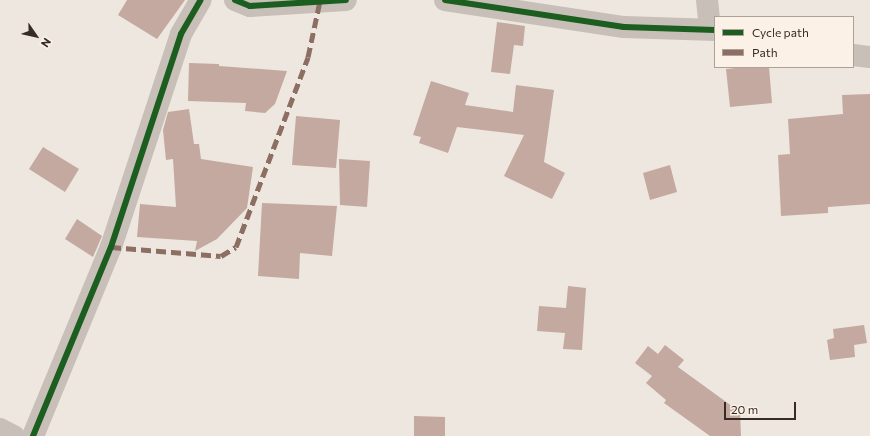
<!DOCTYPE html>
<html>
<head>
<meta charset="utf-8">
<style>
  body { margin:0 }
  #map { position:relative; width:870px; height:436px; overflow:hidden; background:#eee7df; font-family:Commissioner,sans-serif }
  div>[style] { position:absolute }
  .building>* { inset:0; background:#c3a99f }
  .minor>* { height:22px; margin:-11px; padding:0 11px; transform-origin:11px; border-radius:11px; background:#c7bfb8 }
  .quiet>* { height:5px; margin-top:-2.5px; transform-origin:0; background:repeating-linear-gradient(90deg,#8d6e63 0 10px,transparent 0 15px) }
  .cycleway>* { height:6px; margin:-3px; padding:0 3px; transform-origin:3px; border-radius:3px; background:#1b5e20 }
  span { translate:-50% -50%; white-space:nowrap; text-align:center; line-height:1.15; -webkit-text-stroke:3px #fbf1e6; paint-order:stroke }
  .legend { position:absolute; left:714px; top:16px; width:140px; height:52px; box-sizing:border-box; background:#fbf1e6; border:1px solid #ada299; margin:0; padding:5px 7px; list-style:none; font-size:12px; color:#372b26 }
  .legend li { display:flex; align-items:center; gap:8px; height:20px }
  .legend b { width:20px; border:1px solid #ada299 }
  .north { position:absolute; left:16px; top:16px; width:40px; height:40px; -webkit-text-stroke:3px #fbf1e6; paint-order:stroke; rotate:124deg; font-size:11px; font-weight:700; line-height:16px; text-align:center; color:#372b26 }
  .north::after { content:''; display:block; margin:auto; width:14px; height:18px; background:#372b26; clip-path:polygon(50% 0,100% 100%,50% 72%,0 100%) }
  .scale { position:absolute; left:724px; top:402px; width:72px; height:18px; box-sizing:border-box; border:2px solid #372b26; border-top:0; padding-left:5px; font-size:12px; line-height:14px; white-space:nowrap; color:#372b26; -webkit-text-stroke:3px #fbf1e6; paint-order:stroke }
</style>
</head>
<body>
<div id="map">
  <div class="building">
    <i style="clip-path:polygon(127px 0,185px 0,157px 39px,118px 15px)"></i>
    <i style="clip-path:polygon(497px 22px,525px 26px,523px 46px,514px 45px,510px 74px,491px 72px)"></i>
    <i style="clip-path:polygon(189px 63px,219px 64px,219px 66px,287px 71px,275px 104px,265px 113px,245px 111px,246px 103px,188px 101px)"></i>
    <i style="clip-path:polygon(745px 67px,769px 67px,772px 103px,730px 107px,726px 69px)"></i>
    <i style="clip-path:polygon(431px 81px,469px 93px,465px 105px,513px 112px,516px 85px,554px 90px,544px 162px,565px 173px,552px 199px,504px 176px,524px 135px,457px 127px,448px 153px,419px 143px,421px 137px,413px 135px)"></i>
    <i style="clip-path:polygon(870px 94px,870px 204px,828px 207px,828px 213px,781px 216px,778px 155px,790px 154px,788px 119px,843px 114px,842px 95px)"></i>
    <i style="clip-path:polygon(189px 109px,194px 144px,199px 144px,201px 159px,253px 167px,247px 208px,217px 239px,195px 251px,197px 241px,137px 237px,140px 204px,176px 207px,173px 159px,166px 160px,163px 130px,168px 112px)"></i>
    <i style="clip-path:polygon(296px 116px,340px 120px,336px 168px,292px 165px)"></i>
    <i style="clip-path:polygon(43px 147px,79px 169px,65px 192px,29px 169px)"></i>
    <i style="clip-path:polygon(339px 159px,370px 161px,367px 207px,340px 205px)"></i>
    <i style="clip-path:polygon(670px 165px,677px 192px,650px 200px,643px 173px)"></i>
    <i style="clip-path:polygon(262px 203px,337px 206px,332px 256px,300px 253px,299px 279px,258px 276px)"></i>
    <i style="clip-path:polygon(77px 219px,102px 236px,93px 257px,65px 239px)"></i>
    <i style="clip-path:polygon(568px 286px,586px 288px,582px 350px,563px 349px,565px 333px,537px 331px,539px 306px,566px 308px)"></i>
    <i style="clip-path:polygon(864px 325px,867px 343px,854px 345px,855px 357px,830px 360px,827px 340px,834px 338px,833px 329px)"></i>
    <i style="clip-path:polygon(665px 345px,684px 360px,678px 367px,740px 412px,741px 436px,710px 436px,664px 403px,666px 400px,646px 383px,652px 376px,635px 363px,648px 346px,658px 354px)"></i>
    <i style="clip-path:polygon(414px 416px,445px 417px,445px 436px,414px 436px)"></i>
  </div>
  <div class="minor">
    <i style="left:235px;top:0;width:16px;rotate:22deg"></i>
    <i style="left:250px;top:6px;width:96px;rotate:-3.6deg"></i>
    <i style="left:445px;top:0;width:181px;rotate:8.6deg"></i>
    <i style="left:624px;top:27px;width:91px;rotate:1.9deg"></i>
    <i style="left:707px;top:0;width:29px;rotate:84deg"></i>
    <i style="left:853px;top:55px;width:17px;rotate:7deg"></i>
    <i style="left:0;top:429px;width:16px;rotate:27deg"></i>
    <i style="left:33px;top:436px;width:204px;rotate:-67.6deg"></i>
    <i style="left:111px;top:247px;width:224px;rotate:-71.8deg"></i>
    <i style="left:181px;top:34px;width:39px;rotate:-60deg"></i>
  </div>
  <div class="quiet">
    <i style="left:111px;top:247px;width:110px;rotate:4.7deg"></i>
    <i style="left:221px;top:256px;width:17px;rotate:-31deg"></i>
    <i style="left:236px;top:247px;width:203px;rotate:-69.2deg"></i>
    <i style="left:308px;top:57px;width:57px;rotate:-77.9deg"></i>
  </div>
  <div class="cycleway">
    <i style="left:235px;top:0;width:16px;rotate:22deg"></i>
    <i style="left:250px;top:6px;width:96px;rotate:-3.6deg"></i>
    <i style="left:445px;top:0;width:181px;rotate:8.6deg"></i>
    <i style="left:624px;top:27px;width:91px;rotate:1.9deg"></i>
    <i style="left:33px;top:436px;width:204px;rotate:-67.6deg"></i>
    <i style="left:111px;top:247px;width:224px;rotate:-71.8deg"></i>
    <i style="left:181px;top:34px;width:39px;rotate:-60deg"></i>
  </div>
  <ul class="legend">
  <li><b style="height:5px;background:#1b5e20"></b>Cycle path</li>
  <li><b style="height:5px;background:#8d6e63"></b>Path</li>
  </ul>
  <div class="north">N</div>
  <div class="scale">20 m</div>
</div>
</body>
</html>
